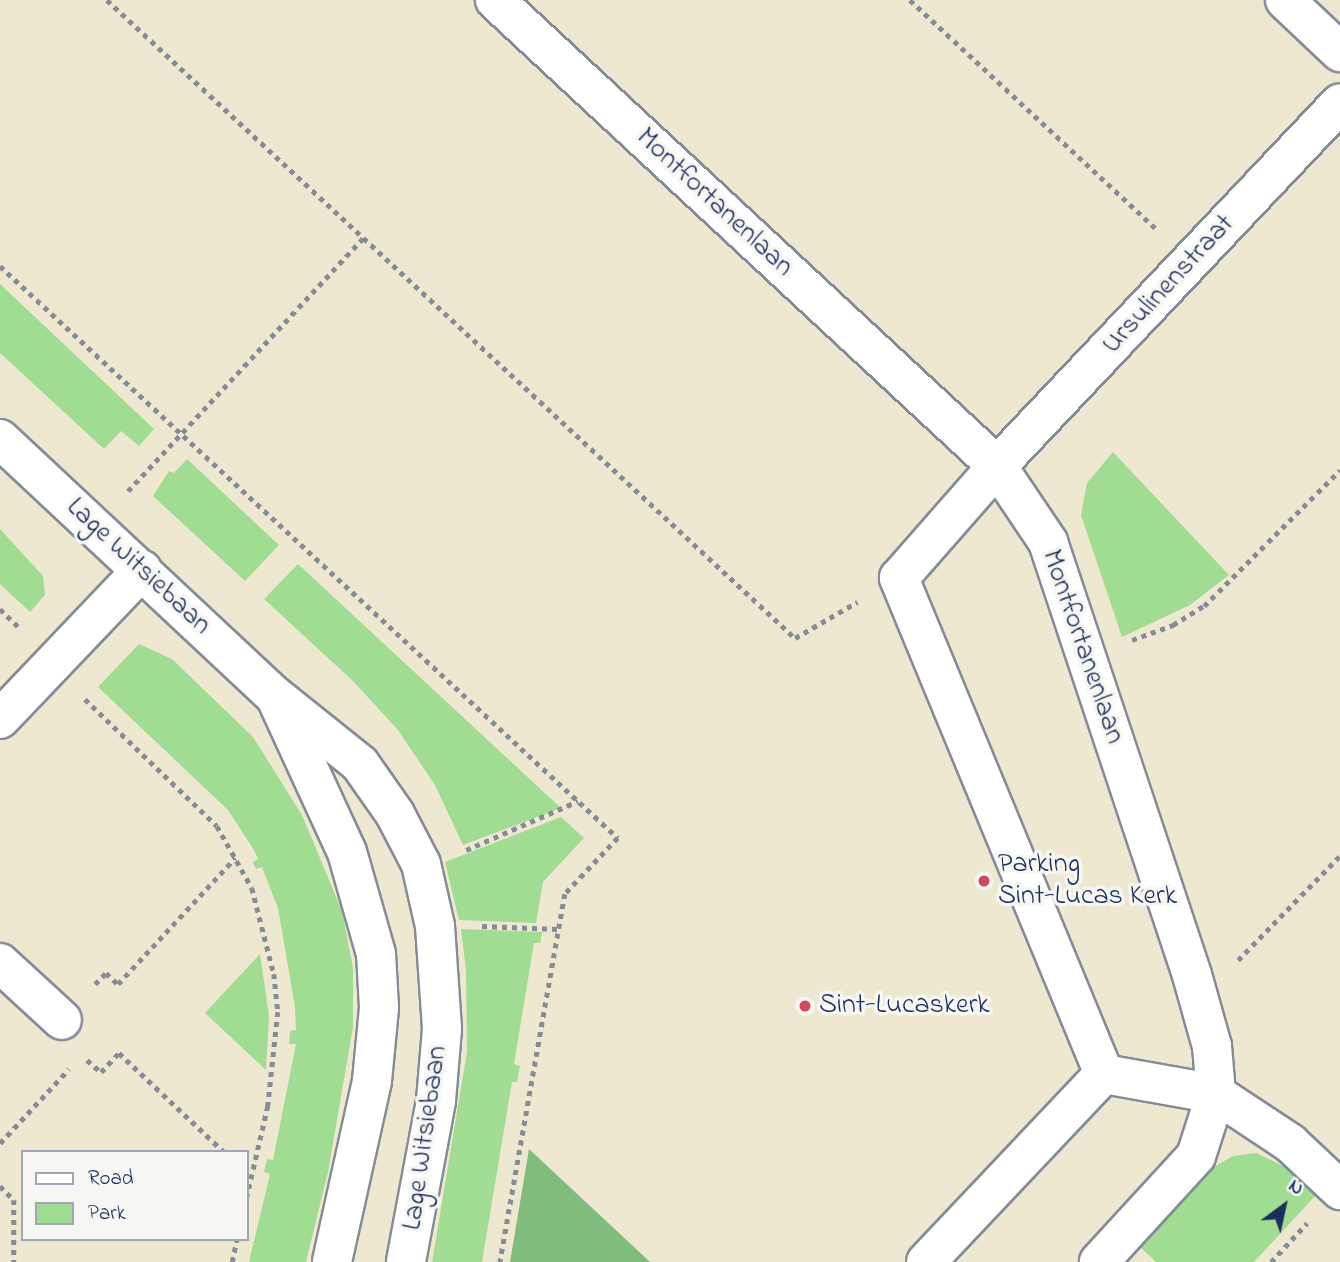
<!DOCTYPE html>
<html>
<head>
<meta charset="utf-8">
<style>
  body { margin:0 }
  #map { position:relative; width:1340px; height:1262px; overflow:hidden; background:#efe8d1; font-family:"Indie Flower",sans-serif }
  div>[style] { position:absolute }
  .green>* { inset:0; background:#a0dd92 }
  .forest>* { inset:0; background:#80bc7c }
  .path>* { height:4.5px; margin-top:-2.25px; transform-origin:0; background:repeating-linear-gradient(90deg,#858c98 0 5px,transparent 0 10px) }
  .roads { filter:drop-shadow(2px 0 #858c98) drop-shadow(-2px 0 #858c98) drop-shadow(0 2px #858c98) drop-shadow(0 -2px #858c98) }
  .minor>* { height:38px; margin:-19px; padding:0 19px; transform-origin:19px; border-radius:19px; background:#fff }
  .dots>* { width:19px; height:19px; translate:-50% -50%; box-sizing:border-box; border:4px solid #f6f6f2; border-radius:50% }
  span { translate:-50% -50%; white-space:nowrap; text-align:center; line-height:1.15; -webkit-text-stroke:7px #f6f6f2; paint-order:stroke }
  .street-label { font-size:28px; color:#1b2f5e }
  .poi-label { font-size:28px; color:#1b2f5e }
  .left { translate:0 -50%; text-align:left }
  .legend { position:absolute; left:21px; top:1150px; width:228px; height:91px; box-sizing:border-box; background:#f6f6f2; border:2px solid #9ea6b7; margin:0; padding:9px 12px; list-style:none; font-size:21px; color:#1b2f5e }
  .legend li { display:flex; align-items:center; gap:14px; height:35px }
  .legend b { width:35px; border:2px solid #9ea6b7 }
  .north { position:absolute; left:1249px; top:1171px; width:70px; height:70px; -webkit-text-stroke:5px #f6f6f2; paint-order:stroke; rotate:33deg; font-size:19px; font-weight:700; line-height:28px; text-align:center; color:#1b2f5e }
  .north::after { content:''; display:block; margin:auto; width:24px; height:32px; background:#1b2f5e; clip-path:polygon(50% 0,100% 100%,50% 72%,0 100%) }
</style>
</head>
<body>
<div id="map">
  <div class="green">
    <i style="clip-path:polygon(0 284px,154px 429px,139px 446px,121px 431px,104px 449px,0 353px)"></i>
    <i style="clip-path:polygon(1113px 452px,1229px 575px,1190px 605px,1122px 637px,1081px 515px,1087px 483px)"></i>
    <i style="clip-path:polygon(187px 459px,279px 545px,245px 581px,153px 496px,169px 471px,174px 473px)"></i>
    <i style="clip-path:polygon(0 529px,43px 576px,45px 595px,30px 612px,0 584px)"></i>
    <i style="clip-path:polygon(298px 564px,561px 808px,463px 845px,435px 785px,398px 730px,353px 681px,264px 599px)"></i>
    <i style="clip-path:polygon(139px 644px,172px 659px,253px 737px,302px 815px,342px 911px,353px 968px,353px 1027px,328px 1172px,306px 1262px,249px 1262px,270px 1174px,264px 1172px,267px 1159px,273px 1160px,296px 1044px,289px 1044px,290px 1031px,296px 1030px,295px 1007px,278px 908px,262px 867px,256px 869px,253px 862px,258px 859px,254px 850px,228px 810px,98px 687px)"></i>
    <i style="clip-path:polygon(561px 817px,584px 838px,543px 882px,536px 923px,459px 920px,445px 862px)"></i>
    <i style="clip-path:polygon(461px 929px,542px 932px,540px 943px,534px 943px,514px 1064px,520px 1066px,517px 1082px,512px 1082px,482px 1262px,432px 1262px,467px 1052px,466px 970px)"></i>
    <i style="clip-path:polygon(260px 954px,269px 1016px,266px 1070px,205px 1013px)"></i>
    <i style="clip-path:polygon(1256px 1153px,1283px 1166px,1316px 1195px,1254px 1262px,1156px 1262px,1139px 1246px,1212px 1168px,1233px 1156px)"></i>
  </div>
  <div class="forest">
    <i style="clip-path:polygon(529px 1149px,650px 1262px,510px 1262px)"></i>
  </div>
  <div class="path">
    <i style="left:107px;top:0;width:938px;rotate:42.84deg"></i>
    <i style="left:795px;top:638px;width:72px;rotate:-30.1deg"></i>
    <i style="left:910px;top:0;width:335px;rotate:42.9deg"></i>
    <i style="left:0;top:266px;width:842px;rotate:42.79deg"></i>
    <i style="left:618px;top:838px;width:77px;rotate:133.4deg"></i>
    <i style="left:565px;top:894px;width:374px;rotate:100deg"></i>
    <i style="left:128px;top:491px;width:345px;rotate:-47.1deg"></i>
    <i style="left:0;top:609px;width:28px;rotate:44deg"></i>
    <i style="left:1132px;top:640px;width:44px;rotate:-20.1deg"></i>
    <i style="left:1173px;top:625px;width:36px;rotate:-32deg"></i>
    <i style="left:1204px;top:606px;width:192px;rotate:-45deg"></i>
    <i style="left:85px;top:699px;width:183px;rotate:43.9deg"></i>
    <i style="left:217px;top:826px;width:71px;rotate:60.6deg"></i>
    <i style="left:252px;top:888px;width:89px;rotate:75.7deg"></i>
    <i style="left:274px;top:974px;width:38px;rotate:84deg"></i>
    <i style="left:278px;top:1012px;width:95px;rotate:96.1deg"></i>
    <i style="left:268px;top:1106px;width:93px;rotate:103deg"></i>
    <i style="left:466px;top:850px;width:122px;rotate:-23.6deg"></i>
    <i style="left:482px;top:926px;width:76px;rotate:2.3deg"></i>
    <i style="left:1238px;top:960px;width:146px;rotate:-45.6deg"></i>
    <i style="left:95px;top:984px;width:16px;rotate:-45deg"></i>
    <i style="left:106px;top:973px;width:16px;rotate:43deg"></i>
    <i style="left:118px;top:984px;width:172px;rotate:-47.1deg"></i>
    <i style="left:87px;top:1060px;width:18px;rotate:41deg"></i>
    <i style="left:101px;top:1072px;width:26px;rotate:-47deg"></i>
    <i style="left:119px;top:1053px;width:144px;rotate:43.3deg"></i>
    <i style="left:0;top:1143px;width:101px;rotate:-47deg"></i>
    <i style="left:0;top:1186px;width:20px;rotate:45deg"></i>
    <i style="left:14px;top:1200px;width:62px;rotate:90deg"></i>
    <i style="left:232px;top:1262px;width:24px;rotate:-78deg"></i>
    <i style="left:1271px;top:1262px;width:53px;rotate:-47.3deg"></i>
  </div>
  <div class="roads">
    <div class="minor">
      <i style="left:495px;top:0;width:685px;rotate:42.87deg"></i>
      <i style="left:997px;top:466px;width:92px;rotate:56.1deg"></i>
      <i style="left:1048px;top:542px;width:456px;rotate:71.6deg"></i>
      <i style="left:1192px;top:975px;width:74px;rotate:74.3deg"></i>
      <i style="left:1212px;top:1046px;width:48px;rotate:85.2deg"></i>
      <i style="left:1216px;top:1094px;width:65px;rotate:107.9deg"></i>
      <i style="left:1196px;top:1156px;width:144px;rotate:132.5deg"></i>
      <i style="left:1285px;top:0;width:76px;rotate:43.4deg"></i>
      <i style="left:0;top:439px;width:375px;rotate:43.1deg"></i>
      <i style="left:274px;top:695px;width:110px;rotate:38.7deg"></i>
      <i style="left:360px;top:764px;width:61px;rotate:55deg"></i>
      <i style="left:395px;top:814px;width:56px;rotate:62.5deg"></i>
      <i style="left:421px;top:864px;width:64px;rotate:77.3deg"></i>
      <i style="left:435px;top:926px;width:103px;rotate:86.1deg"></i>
      <i style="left:442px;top:1029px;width:72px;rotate:94.8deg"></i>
      <i style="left:436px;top:1101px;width:164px;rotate:100.6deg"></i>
      <i style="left:277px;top:700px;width:167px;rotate:65.3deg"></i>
      <i style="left:347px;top:852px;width:106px;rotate:74.1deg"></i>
      <i style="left:376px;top:954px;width:54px;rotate:86.8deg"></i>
      <i style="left:379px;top:1008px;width:73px;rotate:95.5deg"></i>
      <i style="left:372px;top:1081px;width:185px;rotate:102.5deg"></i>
      <i style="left:0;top:719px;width:206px;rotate:-46.4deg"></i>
      <i style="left:0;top:963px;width:84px;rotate:42.6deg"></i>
      <i style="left:1104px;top:1074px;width:537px;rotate:-112.46deg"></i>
      <i style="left:899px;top:578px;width:149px;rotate:-48.8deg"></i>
      <i style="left:997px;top:466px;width:499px;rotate:-46.6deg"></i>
      <i style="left:926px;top:1262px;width:259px;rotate:-46.6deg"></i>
      <i style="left:1104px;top:1074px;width:114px;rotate:10.1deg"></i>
      <i style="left:1216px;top:1094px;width:89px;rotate:33.5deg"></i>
      <i style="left:1290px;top:1143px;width:69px;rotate:43.2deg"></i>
    </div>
  </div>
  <div class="dots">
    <i style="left:984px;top:881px;background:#d1495b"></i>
    <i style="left:805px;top:1006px;background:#d1495b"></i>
  </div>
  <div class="street-label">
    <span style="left:714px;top:203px;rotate:43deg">Montfortanenlaan</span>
    <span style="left:1169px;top:285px;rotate:-47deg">Ursulinenstraat</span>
    <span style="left:138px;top:567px;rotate:43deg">Lage Witsiebaan</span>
    <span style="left:1082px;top:647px;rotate:71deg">Montfortanenlaan</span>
    <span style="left:426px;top:1138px;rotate:-82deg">Lage Witsiebaan</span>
  </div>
  <div class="poi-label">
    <span class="left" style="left:998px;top:881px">Parking<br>Sint-Lucas Kerk</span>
    <span class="left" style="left:819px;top:1006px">Sint-Lucaskerk</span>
  </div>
  <ul class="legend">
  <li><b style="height:9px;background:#fff"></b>Road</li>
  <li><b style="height:19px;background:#a0dd92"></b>Park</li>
  </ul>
  <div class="north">N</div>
</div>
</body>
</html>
